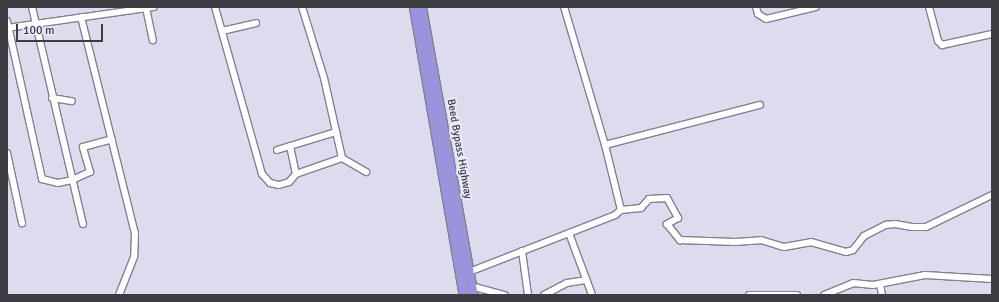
<!DOCTYPE html>
<html>
<head>
<meta charset="utf-8">
<style>
  body { margin:0 }
  #map { position:relative; width:999px; height:302px; overflow:hidden; background:#dddcef; font-family:Signika,sans-serif }
  div>[style] { position:absolute }
  .roads { filter:drop-shadow(1px 0 #818091) drop-shadow(-1px 0 #818091) drop-shadow(0 1px #818091) drop-shadow(0 -1px #818091) }
  .minor>* { height:6px; margin:-3px; padding:0 3px; transform-origin:3px; border-radius:3px; background:#fff }
  .highway>* { height:9px; margin:-4.5px; padding:0 4.5px; transform-origin:4.5px; border-radius:4.5px; background:#9b94dc }
  span { translate:-50% -50%; white-space:nowrap; text-align:center; line-height:1.15; -webkit-text-stroke:4px #eae9fc; paint-order:stroke }
  .street-label { font-size:11px; color:#3c3c43 }
  .frame { position:absolute; inset:0; border:8px solid #3c3c43; pointer-events:none }
  .scale { position:absolute; left:16px; top:24px; width:87px; height:18px; box-sizing:border-box; border:2px solid #3c3c43; border-top:0; padding-left:5px; font-size:12px; line-height:14px; white-space:nowrap; color:#3c3c43; -webkit-text-stroke:3px #eae9fc; paint-order:stroke }
</style>
</head>
<body>
<div id="map">
  <div class="roads">
    <div class="minor">
      <i style="left:32px;top:7px;width:223px;rotate:76.8deg"></i>
      <i style="left:215px;top:7px;width:173px;rotate:74.3deg"></i>
      <i style="left:262px;top:174px;width:12px;rotate:48deg"></i>
      <i style="left:270px;top:183px;width:9px;rotate:13deg"></i>
      <i style="left:279px;top:185px;width:10px;rotate:-17deg"></i>
      <i style="left:289px;top:182px;width:11px;rotate:-49deg"></i>
      <i style="left:296px;top:174px;width:49px;rotate:-19.2deg"></i>
      <i style="left:302px;top:7px;width:74px;rotate:72.8deg"></i>
      <i style="left:324px;top:78px;width:82px;rotate:77.3deg"></i>
      <i style="left:342px;top:158px;width:28px;rotate:30deg"></i>
      <i style="left:756px;top:7px;width:7px;rotate:74deg"></i>
      <i style="left:758px;top:14px;width:9px;rotate:32deg"></i>
      <i style="left:766px;top:19px;width:51px;rotate:-13.5deg"></i>
      <i style="left:929px;top:7px;width:35px;rotate:75deg"></i>
      <i style="left:938px;top:41px;width:6px;rotate:45deg"></i>
      <i style="left:942px;top:45px;width:51px;rotate:-12.4deg"></i>
      <i style="left:146px;top:8px;width:33px;rotate:78deg"></i>
      <i style="left:81px;top:17px;width:223px;rotate:76deg"></i>
      <i style="left:135px;top:233px;width:24px;rotate:92deg"></i>
      <i style="left:134px;top:257px;width:41px;rotate:111.5deg"></i>
      <i style="left:7px;top:21px;width:162px;rotate:77.5deg"></i>
      <i style="left:42px;top:179px;width:16px;rotate:14deg"></i>
      <i style="left:58px;top:183px;width:14px;rotate:-12deg"></i>
      <i style="left:72px;top:180px;width:20px;rotate:-24deg"></i>
      <i style="left:90px;top:172px;width:26px;rotate:-106deg"></i>
      <i style="left:83px;top:147px;width:30px;rotate:-15deg"></i>
      <i style="left:7px;top:28px;width:148px;rotate:-8.1deg"></i>
      <i style="left:222px;top:31px;width:35px;rotate:-13deg"></i>
      <i style="left:52px;top:98px;width:20px;rotate:9deg"></i>
      <i style="left:605px;top:145px;width:160px;rotate:-14.5deg"></i>
      <i style="left:290px;top:146px;width:29px;rotate:78deg"></i>
      <i style="left:277px;top:150px;width:62px;rotate:-17deg"></i>
      <i style="left:7px;top:153px;width:72px;rotate:77.9deg"></i>
      <i style="left:621px;top:210px;width:20px;rotate:-6deg"></i>
      <i style="left:641px;top:208px;width:12px;rotate:-48deg"></i>
      <i style="left:649px;top:199px;width:18px;rotate:-3deg"></i>
      <i style="left:667px;top:198px;width:23px;rotate:61deg"></i>
      <i style="left:678px;top:218px;width:13px;rotate:151deg"></i>
      <i style="left:667px;top:224px;width:21px;rotate:51deg"></i>
      <i style="left:680px;top:240px;width:55px;rotate:2.1deg"></i>
      <i style="left:735px;top:242px;width:26px;rotate:-4deg"></i>
      <i style="left:761px;top:240px;width:24px;rotate:17deg"></i>
      <i style="left:784px;top:247px;width:27px;rotate:-10deg"></i>
      <i style="left:811px;top:242px;width:36px;rotate:16deg"></i>
      <i style="left:846px;top:252px;width:7px;rotate:-16deg"></i>
      <i style="left:853px;top:250px;width:18px;rotate:-52deg"></i>
      <i style="left:864px;top:236px;width:25px;rotate:-27deg"></i>
      <i style="left:886px;top:225px;width:9px;rotate:-6deg"></i>
      <i style="left:895px;top:224px;width:17px;rotate:10deg"></i>
      <i style="left:912px;top:227px;width:14px"></i>
      <i style="left:926px;top:227px;width:73px;rotate:-25.9deg"></i>
      <i style="left:569px;top:233px;width:66px;rotate:69.6deg"></i>
      <i style="left:522px;top:251px;width:44px;rotate:82.2deg"></i>
      <i style="left:469px;top:272px;width:157px;rotate:-21.3deg"></i>
      <i style="left:615px;top:215px;width:8px;rotate:-40deg"></i>
      <i style="left:621px;top:210px;width:67px;rotate:-103.8deg"></i>
      <i style="left:605px;top:145px;width:144px;rotate:-106.5deg"></i>
      <i style="left:880px;top:284px;width:11px;rotate:80deg"></i>
      <i style="left:471px;top:286px;width:35px;rotate:15deg"></i>
      <i style="left:544px;top:295px;width:26px;rotate:-28deg"></i>
      <i style="left:567px;top:283px;width:20px;rotate:-9deg"></i>
      <i style="left:749px;top:295px;width:48px"></i>
      <i style="left:824px;top:295px;width:31px;rotate:-22deg"></i>
      <i style="left:853px;top:283px;width:20px;rotate:6deg"></i>
      <i style="left:873px;top:285px;width:53px;rotate:-10.9deg"></i>
      <i style="left:925px;top:275px;width:67px;rotate:3.4deg"></i>
    </div>
    <div class="highway">
      <i style="left:414px;top:7px;width:292px;rotate:80.2deg"></i>
      <i style="left:421px;top:7px;width:293px;rotate:79.8deg"></i>
    </div>
  </div>
  <div class="street-label">
    <span style="left:459px;top:149px;rotate:80deg">Beed Bypass Highway</span>
  </div>
  <div class="frame"></div>
  <div class="scale">100 m</div>
</div>
</body>
</html>
